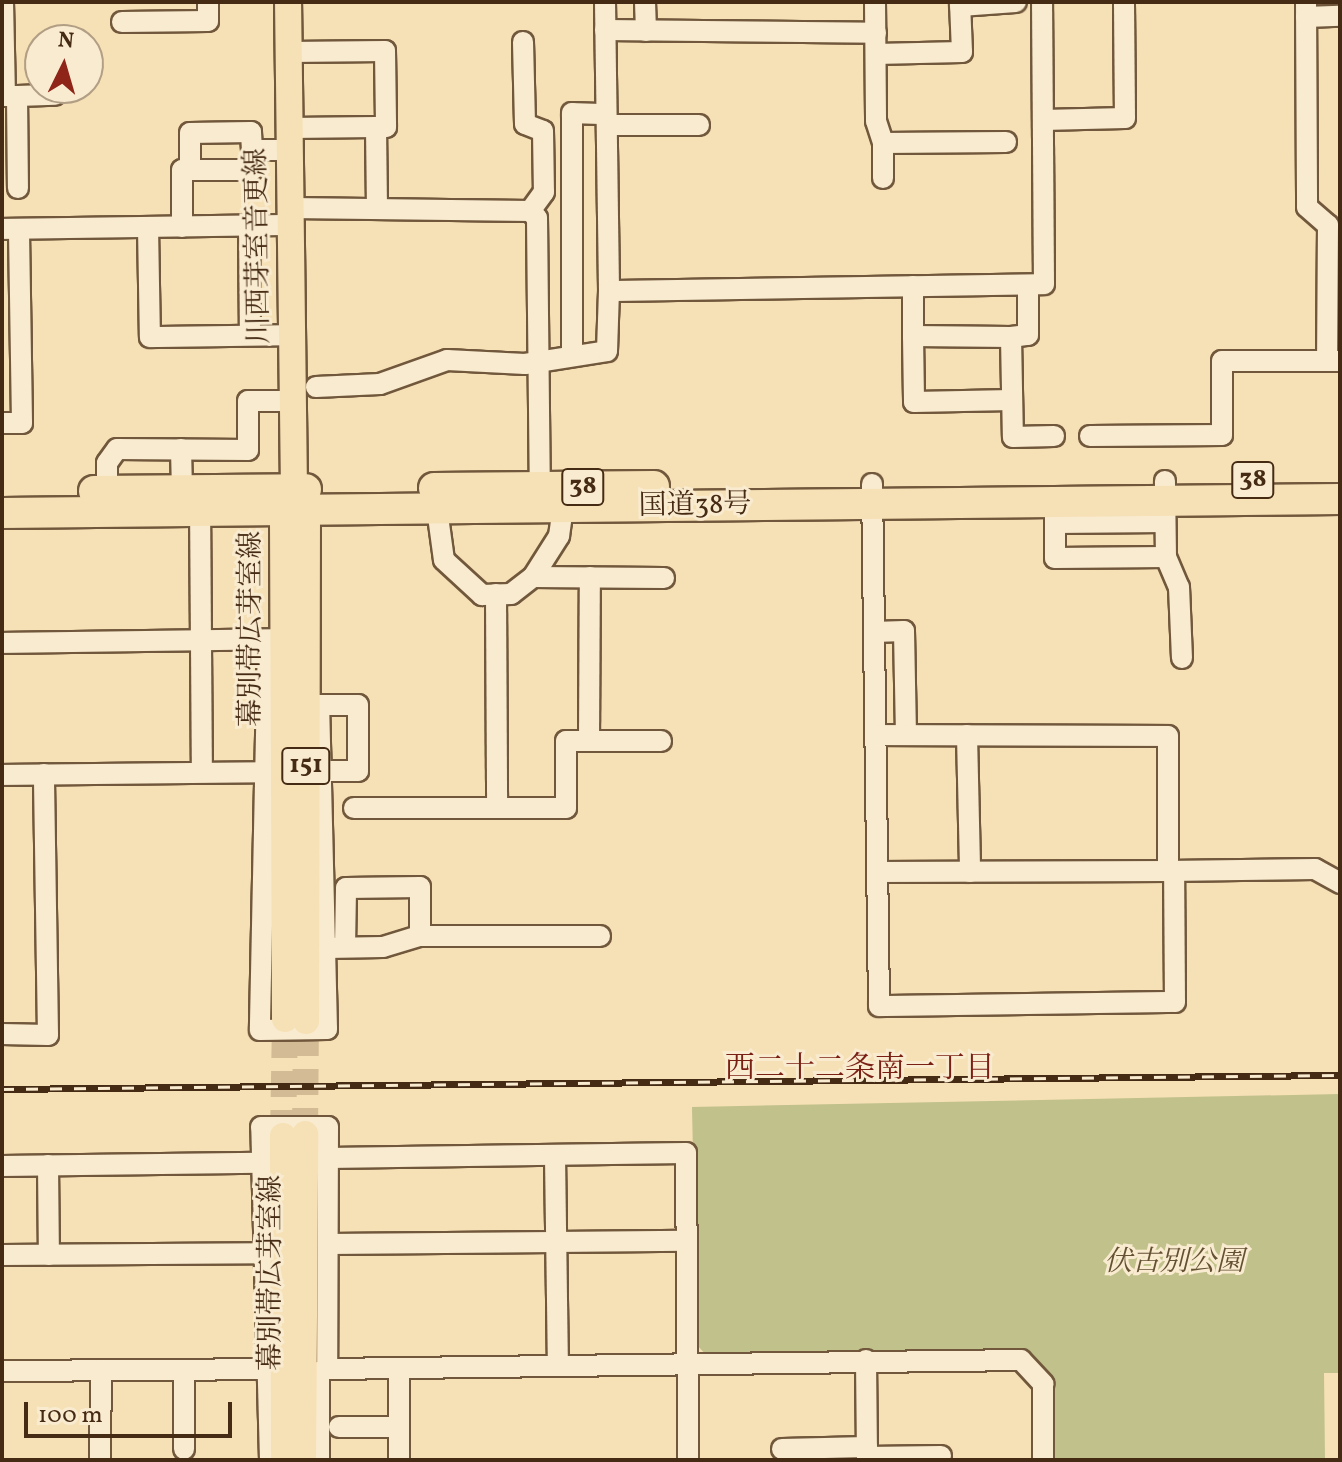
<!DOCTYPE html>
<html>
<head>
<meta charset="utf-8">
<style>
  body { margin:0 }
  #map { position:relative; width:1342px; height:1462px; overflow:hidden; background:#f6e0b5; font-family:Vollkorn,"Noto Serif JP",serif }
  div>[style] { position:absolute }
  .green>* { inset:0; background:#c0c18b }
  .major-tunnel>* { height:26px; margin-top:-13px; transform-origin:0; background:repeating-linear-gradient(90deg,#d3bc95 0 26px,transparent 0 39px) }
  .roads { filter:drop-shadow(2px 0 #71583c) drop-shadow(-2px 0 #71583c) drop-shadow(0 2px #71583c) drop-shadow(0 -2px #71583c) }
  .minor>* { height:20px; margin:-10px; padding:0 10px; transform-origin:10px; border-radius:10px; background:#f9ebcf }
  .major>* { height:26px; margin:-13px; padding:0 13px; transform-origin:13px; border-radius:13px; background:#f6e0b5 }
  .highway>* { height:30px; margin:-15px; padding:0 15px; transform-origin:15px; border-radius:15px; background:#f6e0b5 }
  .rail>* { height:7px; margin-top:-3.5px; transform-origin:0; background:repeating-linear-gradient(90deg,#f9ebcf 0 12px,#452a14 0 24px); box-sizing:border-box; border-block:2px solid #452a14 }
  span { translate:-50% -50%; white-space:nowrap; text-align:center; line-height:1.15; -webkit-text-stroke:6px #f9ebcf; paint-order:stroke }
  .shield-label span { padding:2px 6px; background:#f9ebcf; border:2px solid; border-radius:6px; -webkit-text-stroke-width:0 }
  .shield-label { font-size:26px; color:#452a14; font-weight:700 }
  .street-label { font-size:28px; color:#452a14 }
  .park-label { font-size:28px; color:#645032; font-style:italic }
  .neighbourhood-label { font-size:30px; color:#7a1f14 }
  .frame { position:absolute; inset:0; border:4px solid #452a14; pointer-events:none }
  .north { position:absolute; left:24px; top:24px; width:80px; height:80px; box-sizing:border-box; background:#f9ebcf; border:2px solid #b19e84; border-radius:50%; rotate:5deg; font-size:22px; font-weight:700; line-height:32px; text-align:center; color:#452a14 }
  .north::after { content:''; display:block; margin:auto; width:28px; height:36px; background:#8f2418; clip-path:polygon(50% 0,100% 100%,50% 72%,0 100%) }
  .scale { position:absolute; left:24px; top:1402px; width:208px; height:36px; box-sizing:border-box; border:4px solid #452a14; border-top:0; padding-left:10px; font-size:24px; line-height:28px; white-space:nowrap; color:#452a14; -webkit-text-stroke:6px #f9ebcf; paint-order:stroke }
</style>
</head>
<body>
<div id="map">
  <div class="green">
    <i style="clip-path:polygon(1340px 1094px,1340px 1373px,1324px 1373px,1325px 1460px,1050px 1460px,1049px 1372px,1028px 1351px,708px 1357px,697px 1345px,692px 1107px)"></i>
  </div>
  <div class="major-tunnel">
    <i style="left:305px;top:1134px;width:113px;rotate:-89.5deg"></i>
    <i style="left:283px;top:1136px;width:117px;rotate:-89deg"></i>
  </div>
  <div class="roads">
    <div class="minor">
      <i style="left:3px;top:2px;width:94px;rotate:88.8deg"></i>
      <i style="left:5px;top:96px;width:12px"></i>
      <i style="left:17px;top:96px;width:92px;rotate:89.4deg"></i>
      <i style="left:605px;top:2px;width:289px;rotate:89.2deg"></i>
      <i style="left:609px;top:291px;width:435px;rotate:-0.9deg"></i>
      <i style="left:1044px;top:284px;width:282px;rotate:-90.4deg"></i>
      <i style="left:645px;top:2px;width:29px;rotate:88deg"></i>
      <i style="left:875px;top:2px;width:119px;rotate:89.5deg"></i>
      <i style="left:876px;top:121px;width:23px;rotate:72deg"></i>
      <i style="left:883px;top:143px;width:123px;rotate:-0.5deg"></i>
      <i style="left:1306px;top:2px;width:205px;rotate:89.7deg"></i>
      <i style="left:1307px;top:207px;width:28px;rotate:41deg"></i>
      <i style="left:1328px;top:225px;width:136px;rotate:90.4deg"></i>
      <i style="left:960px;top:6px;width:56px;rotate:-4.1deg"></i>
      <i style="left:1306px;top:17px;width:34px;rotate:-2deg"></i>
      <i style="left:122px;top:22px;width:86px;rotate:-0.7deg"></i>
      <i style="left:208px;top:21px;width:19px;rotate:-90deg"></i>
      <i style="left:605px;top:30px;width:271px;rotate:0.6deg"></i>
      <i style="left:523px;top:42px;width:82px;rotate:88.6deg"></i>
      <i style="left:525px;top:124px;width:19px;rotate:21deg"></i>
      <i style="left:543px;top:131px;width:61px;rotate:89.1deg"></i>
      <i style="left:544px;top:192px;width:24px;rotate:126deg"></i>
      <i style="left:289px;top:52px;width:96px;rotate:-0.6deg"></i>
      <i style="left:385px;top:51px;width:76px;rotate:89.2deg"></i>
      <i style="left:386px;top:127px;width:10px;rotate:180deg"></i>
      <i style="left:876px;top:54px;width:86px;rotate:-1.3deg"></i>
      <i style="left:962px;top:52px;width:50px;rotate:-92.3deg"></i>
      <i style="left:17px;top:96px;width:38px;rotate:-2deg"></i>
      <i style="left:1043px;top:120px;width:82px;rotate:-1.4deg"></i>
      <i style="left:1125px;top:118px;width:116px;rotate:-90.5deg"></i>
      <i style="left:607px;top:125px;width:92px"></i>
      <i style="left:290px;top:128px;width:86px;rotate:-0.7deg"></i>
      <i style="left:376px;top:127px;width:81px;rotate:89.3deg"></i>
      <i style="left:190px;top:170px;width:37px;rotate:-90deg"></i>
      <i style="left:190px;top:133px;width:61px;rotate:-0.9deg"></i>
      <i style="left:251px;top:132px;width:18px;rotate:87deg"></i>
      <i style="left:883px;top:178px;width:35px;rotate:-90deg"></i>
      <i style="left:291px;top:208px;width:239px;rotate:0.7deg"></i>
      <i style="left:530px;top:211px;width:10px;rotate:45deg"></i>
      <i style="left:537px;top:218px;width:269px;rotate:89.4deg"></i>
      <i style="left:249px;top:226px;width:109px;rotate:89.5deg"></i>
      <i style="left:148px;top:227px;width:110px;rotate:89deg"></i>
      <i style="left:150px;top:337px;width:142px;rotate:-0.8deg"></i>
      <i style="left:182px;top:227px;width:57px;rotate:-90deg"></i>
      <i style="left:182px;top:170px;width:70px"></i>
      <i style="left:252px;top:170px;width:20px;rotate:-90deg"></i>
      <i style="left:252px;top:150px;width:38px"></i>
      <i style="left:2px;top:229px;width:289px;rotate:-0.8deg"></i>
      <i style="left:913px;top:286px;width:50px;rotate:90deg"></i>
      <i style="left:913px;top:336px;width:98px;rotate:0.6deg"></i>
      <i style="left:1011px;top:337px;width:17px;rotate:-7deg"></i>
      <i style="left:1028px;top:335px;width:50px;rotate:-90deg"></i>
      <i style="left:913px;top:336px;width:66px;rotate:89.1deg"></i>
      <i style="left:914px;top:402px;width:98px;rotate:-1.2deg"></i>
      <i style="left:1011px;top:337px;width:100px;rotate:88.9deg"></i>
      <i style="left:1013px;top:437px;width:41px;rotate:-1.4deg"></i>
      <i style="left:572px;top:352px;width:239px;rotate:-90deg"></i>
      <i style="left:572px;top:113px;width:34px;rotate:2deg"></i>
      <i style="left:316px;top:387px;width:64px;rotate:-2.7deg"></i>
      <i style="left:380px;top:384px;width:71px;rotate:-19.7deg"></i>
      <i style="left:447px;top:360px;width:78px;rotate:2.9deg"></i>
      <i style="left:525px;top:364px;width:83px;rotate:-9deg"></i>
      <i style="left:607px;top:351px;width:60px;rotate:-88.1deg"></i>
      <i style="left:2px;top:423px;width:20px"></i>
      <i style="left:22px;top:423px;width:194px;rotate:-90.9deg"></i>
      <i style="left:1090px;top:436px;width:132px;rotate:-0.4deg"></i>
      <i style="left:1222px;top:435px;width:74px;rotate:-90deg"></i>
      <i style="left:1222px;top:361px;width:118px"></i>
      <i style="left:181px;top:449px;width:42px;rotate:88.6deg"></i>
      <i style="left:872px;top:484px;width:522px;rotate:89.23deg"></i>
      <i style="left:879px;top:1006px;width:296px;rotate:-0.8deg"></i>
      <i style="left:1175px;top:1002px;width:131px;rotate:-90.4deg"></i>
      <i style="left:107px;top:491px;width:28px;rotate:-90deg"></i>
      <i style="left:107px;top:463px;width:17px;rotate:-54deg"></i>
      <i style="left:117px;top:449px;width:131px;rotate:0.4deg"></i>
      <i style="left:248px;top:450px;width:49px;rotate:-90deg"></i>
      <i style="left:248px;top:401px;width:45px"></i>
      <i style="left:200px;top:500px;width:272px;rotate:89.6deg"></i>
      <i style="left:1055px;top:502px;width:56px;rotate:90deg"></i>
      <i style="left:1055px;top:558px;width:111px;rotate:-0.5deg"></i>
      <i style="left:1166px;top:557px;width:76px;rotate:-90.8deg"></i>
      <i style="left:437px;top:509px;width:51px;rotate:82.2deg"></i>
      <i style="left:444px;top:560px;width:52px;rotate:42.6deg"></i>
      <i style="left:482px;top:595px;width:29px;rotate:-2deg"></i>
      <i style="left:511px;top:594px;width:28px;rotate:-38deg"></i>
      <i style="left:533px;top:577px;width:49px;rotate:-57.6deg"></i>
      <i style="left:559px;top:536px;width:28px;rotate:-82deg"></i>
      <i style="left:1055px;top:523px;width:110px;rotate:-0.5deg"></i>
      <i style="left:1166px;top:557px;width:33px;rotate:67deg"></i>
      <i style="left:1179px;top:587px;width:71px;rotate:87.6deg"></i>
      <i style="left:533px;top:577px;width:131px;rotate:0.4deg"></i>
      <i style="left:496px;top:594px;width:214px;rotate:89.7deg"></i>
      <i style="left:874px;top:632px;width:30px;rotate:-2deg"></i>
      <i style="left:904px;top:631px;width:104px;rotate:88.9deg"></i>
      <i style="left:268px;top:640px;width:390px;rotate:91.2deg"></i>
      <i style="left:260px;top:1030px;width:67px;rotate:-0.9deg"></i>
      <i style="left:327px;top:1029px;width:320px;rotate:-91.4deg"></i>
      <i style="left:2px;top:643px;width:280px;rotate:-0.8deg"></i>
      <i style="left:319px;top:705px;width:39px"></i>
      <i style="left:358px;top:705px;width:66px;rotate:90deg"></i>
      <i style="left:358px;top:771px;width:38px;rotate:180deg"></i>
      <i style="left:875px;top:735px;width:293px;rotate:0.2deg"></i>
      <i style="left:1168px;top:736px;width:135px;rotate:90deg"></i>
      <i style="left:1168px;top:871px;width:291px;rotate:179.8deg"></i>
      <i style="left:967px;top:735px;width:137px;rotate:88.7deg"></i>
      <i style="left:589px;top:741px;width:164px;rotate:-89.7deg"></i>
      <i style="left:2px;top:775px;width:276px;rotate:-0.6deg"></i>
      <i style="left:354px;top:808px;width:212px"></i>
      <i style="left:566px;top:808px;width:67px;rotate:-90deg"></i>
      <i style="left:566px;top:741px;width:95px"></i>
      <i style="left:1168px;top:871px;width:147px;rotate:-0.8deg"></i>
      <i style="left:1315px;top:869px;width:29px;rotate:29deg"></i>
      <i style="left:345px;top:947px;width:59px;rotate:-89deg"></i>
      <i style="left:346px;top:888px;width:74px;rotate:-0.8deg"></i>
      <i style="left:420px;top:887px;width:49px;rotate:90deg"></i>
      <i style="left:327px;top:948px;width:56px;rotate:-1deg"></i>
      <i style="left:383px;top:947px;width:39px;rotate:-17deg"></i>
      <i style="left:420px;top:936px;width:180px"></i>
      <i style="left:2px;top:1034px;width:46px;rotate:1.2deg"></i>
      <i style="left:48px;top:1035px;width:261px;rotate:-90.9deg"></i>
      <i style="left:555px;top:1156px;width:210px;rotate:89.2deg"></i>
      <i style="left:328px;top:1158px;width:358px;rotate:-0.8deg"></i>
      <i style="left:686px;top:1153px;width:307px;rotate:89.6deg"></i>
      <i style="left:48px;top:1165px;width:90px;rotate:89.4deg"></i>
      <i style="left:2px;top:1166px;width:258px;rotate:-0.7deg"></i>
      <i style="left:328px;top:1244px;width:359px;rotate:-0.5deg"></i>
      <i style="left:2px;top:1255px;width:260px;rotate:-0.4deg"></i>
      <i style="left:866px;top:1360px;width:100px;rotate:89.4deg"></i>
      <i style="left:327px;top:1369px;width:694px;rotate:-0.74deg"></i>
      <i style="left:1021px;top:1360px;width:33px;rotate:47deg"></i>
      <i style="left:1043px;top:1384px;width:76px;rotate:90deg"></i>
      <i style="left:184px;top:1370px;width:79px;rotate:90deg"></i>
      <i style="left:2px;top:1371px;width:266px;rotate:-0.4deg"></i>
      <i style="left:339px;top:1427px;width:60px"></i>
      <i style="left:782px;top:1449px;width:85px;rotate:-1.3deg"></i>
      <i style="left:867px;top:1457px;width:74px;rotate:-0.8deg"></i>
      <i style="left:100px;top:1460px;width:90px;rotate:-89.4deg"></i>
      <i style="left:270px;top:1460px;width:333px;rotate:-91.5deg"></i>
      <i style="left:261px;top:1127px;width:67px"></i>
      <i style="left:328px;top:1127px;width:242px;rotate:90.2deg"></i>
      <i style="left:327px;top:1369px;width:9px;rotate:159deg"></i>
      <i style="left:319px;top:1372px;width:88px;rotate:90deg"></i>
      <i style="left:399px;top:1460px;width:91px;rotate:-90deg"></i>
    </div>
    <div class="major">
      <i style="left:296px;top:493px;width:20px;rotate:57deg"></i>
      <i style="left:307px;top:510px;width:511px;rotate:90.11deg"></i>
      <i style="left:285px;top:1019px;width:508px;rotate:-90.23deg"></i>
      <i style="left:283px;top:511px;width:24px;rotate:-62deg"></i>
      <i style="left:294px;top:490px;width:488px;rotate:-90.7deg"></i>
      <i style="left:283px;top:1136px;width:324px;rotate:89.8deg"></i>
      <i style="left:303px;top:1460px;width:326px;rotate:-89.6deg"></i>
    </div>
    <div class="highway">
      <i style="left:434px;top:488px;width:220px;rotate:-0.5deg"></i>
      <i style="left:94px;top:491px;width:212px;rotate:-0.5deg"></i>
      <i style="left:2px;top:513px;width:1338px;rotate:-0.6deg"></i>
    </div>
  </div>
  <div class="rail">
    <i style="left:2px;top:1089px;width:1338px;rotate:-0.6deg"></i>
  </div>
  <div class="shield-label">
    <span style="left:1253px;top:480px">38</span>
    <span style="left:583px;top:487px">38</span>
    <span style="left:306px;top:766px">151</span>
  </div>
  <div class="street-label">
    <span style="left:259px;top:246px;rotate:-91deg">川西芽室音更線</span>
    <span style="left:695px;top:506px;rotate:-1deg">国道38号</span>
    <span style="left:252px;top:629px;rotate:-90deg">幕別帯広芽室線</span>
    <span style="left:272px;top:1273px;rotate:-90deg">幕別帯広芽室線</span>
  </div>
  <div class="park-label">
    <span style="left:1174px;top:1263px">伏古別公園</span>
  </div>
  <div class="neighbourhood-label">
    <span style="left:860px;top:1069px">西二十二条南一丁目</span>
  </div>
  <div class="frame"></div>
  <div class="north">N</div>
  <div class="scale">100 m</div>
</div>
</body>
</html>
